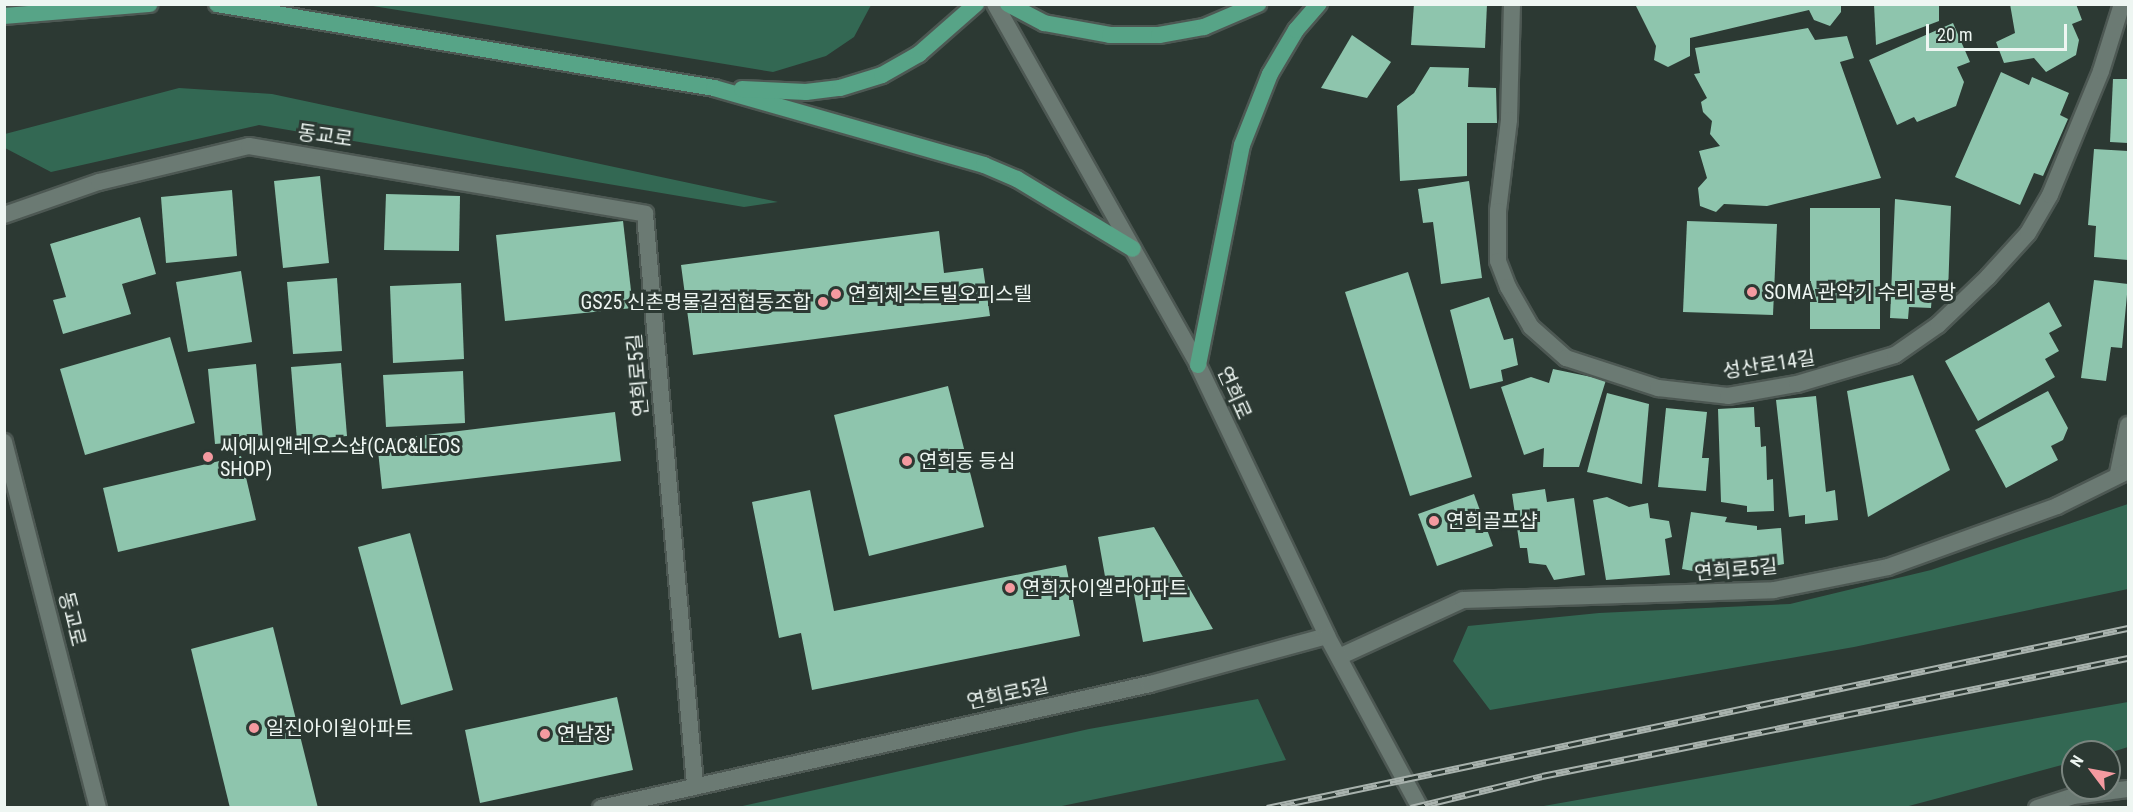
<!DOCTYPE html>
<html>
<head>
<meta charset="utf-8">
<style>
  body { margin:0 }
  #map { position:relative; width:2133px; height:812px; overflow:hidden; background:#2c3933; font-family:"Roboto Condensed","Noto Sans KR",sans-serif }
  div>[style] { position:absolute }
  .forest>* { inset:0; background:#336853 }
  .building>* { inset:0; background:#8ec5ad }
  .roads { filter:drop-shadow(2px 0 #4d5853) drop-shadow(-2px 0 #4d5853) drop-shadow(0 2px #4d5853) drop-shadow(0 -2px #4d5853) }
  .minor>* { height:16px; margin:-8px; padding:0 8px; transform-origin:8px; border-radius:8px; background:#6b7a73 }
  .tertiary>* { height:16px; margin:-8px; padding:0 8px; transform-origin:8px; border-radius:8px; background:#6b7a73 }
  .secondary>* { height:16px; margin:-8px; padding:0 8px; transform-origin:8px; border-radius:8px; background:#6b7a73 }
  .primary>* { height:16px; margin:-8px; padding:0 8px; transform-origin:8px; border-radius:8px; background:#57a487 }
  .rail>* { height:7px; margin-top:-3.5px; transform-origin:0; background:repeating-linear-gradient(90deg,#2c3933 0 14px,#a8b2ad 0 28px); box-sizing:border-box; border-block:2px solid #a8b2ad }
  .dots>* { width:16px; height:16px; translate:-50% -50%; box-sizing:border-box; border:3px solid #2c3933; border-radius:50% }
  span { translate:-50% -50%; white-space:nowrap; text-align:center; line-height:1.15; -webkit-text-stroke:6px #2c3933; paint-order:stroke }
  .street-label { font-size:20px; color:#eef6f2 }
  .poi-label { font-size:20px; color:#eef6f2 }
  .left { translate:0 -50%; text-align:left }
  .right { translate:-100% -50%; text-align:right }
  .frame { position:absolute; inset:0; border:6px solid #eef6f2; pointer-events:none }
  .north { position:absolute; left:2061px; top:740px; width:60px; height:60px; box-sizing:border-box; background:#2c3933; border:2px solid #7a857f; border-radius:50%; rotate:302deg; font-size:16px; font-weight:700; line-height:24px; text-align:center; color:#eef6f2 }
  .north::after { content:''; display:block; margin:auto; width:21px; height:27px; background:#f49aa0; clip-path:polygon(50% 0,100% 100%,50% 72%,0 100%) }
  .scale { position:absolute; left:1926px; top:24px; width:141px; height:27px; box-sizing:border-box; border:3px solid #eef6f2; border-top:0; padding-left:8px; font-size:18px; line-height:21px; white-space:nowrap; color:#eef6f2; -webkit-text-stroke:4px #2c3933; paint-order:stroke }
</style>
</head>
<body>
<div id="map">
  <div class="forest">
    <i style="clip-path:polygon(367px 5px,871px 5px,854px 37px,826px 56px,773px 72px)"></i>
    <i style="clip-path:polygon(179px 88px,272px 94px,778px 202px,744px 207px,259px 125px,51px 172px,5px 148px,5px 134px)"></i>
    <i style="clip-path:polygon(2128px 504px,2128px 589px,1854px 647px,1490px 710px,1453px 661px,1468px 626px,1599px 613px,1790px 604px,1931px 570px)"></i>
    <i style="clip-path:polygon(1258px 699px,1286px 760px,1057px 807px,738px 807px,1089px 729px)"></i>
    <i style="clip-path:polygon(2128px 702px,2128px 747px,2109px 753px,2073px 752px,2073px 762px,1905px 807px,1538px 807px)"></i>
  </div>
  <div class="building">
    <i style="clip-path:polygon(1414px 4px,1487px 4px,1485px 48px,1411px 45px)"></i>
    <i style="clip-path:polygon(1635px 4px,1841px 4px,1841px 12px,1830px 26px,1814px 20px,1809px 10px,1690px 38px,1690px 56px,1668px 67px,1654px 60px,1656px 46px)"></i>
    <i style="clip-path:polygon(1874px 4px,1939px 4px,1939px 21px,1876px 45px)"></i>
    <i style="clip-path:polygon(2010px 4px,2076px 4px,2082px 20px,2072px 24px,2079px 40px,2076px 55px,2046px 72px,2034px 58px,2004px 63px,1996px 42px,2015px 33px)"></i>
    <i style="clip-path:polygon(1953px 23px,1970px 62px,1957px 67px,1964px 82px,1956px 106px,1917px 122px,1914px 117px,1897px 125px,1869px 60px)"></i>
    <i style="clip-path:polygon(1808px 28px,1815px 40px,1847px 36px,1854px 58px,1840px 62px,1881px 178px,1767px 206px,1724px 204px,1716px 212px,1700px 206px,1698px 188px,1707px 178px,1699px 151px,1720px 146px,1710px 134px,1712px 121px,1703px 112px,1701px 102px,1707px 98px,1694px 74px,1700px 73px,1695px 48px)"></i>
    <i style="clip-path:polygon(1352px 35px,1391px 62px,1367px 98px,1321px 88px)"></i>
    <i style="clip-path:polygon(1430px 67px,1469px 68px,1468px 87px,1496px 88px,1497px 123px,1467px 123px,1467px 176px,1400px 181px,1397px 106px,1414px 93px)"></i>
    <i style="clip-path:polygon(2001px 72px,2029px 85px,2032px 77px,2069px 93px,2060px 115px,2068px 119px,2043px 176px,2034px 173px,2020px 205px,1955px 177px)"></i>
    <i style="clip-path:polygon(2113px 79px,2128px 79px,2128px 143px,2110px 142px)"></i>
    <i style="clip-path:polygon(2094px 149px,2128px 151px,2128px 260px,2094px 257px,2096px 226px,2088px 225px)"></i>
    <i style="clip-path:polygon(320px 176px,329px 263px,283px 268px,274px 181px)"></i>
    <i style="clip-path:polygon(1469px 181px,1482px 278px,1441px 284px,1433px 222px,1423px 223px,1418px 189px)"></i>
    <i style="clip-path:polygon(232px 190px,237px 256px,166px 263px,161px 197px)"></i>
    <i style="clip-path:polygon(386px 194px,460px 196px,459px 251px,384px 250px)"></i>
    <i style="clip-path:polygon(1895px 199px,1951px 206px,1948px 294px,1932px 294px,1931px 308px,1909px 307px,1908px 319px,1890px 318px)"></i>
    <i style="clip-path:polygon(1810px 208px,1880px 208px,1880px 329px,1810px 329px)"></i>
    <i style="clip-path:polygon(140px 217px,156px 274px,122px 284px,131px 314px,63px 334px,53px 300px,66px 297px,50px 244px)"></i>
    <i style="clip-path:polygon(623px 221px,633px 308px,505px 321px,496px 235px)"></i>
    <i style="clip-path:polygon(1687px 221px,1777px 224px,1773px 315px,1683px 312px)"></i>
    <i style="clip-path:polygon(939px 231px,944px 273px,983px 268px,990px 316px,693px 355px,681px 265px)"></i>
    <i style="clip-path:polygon(241px 271px,252px 342px,188px 352px,176px 282px)"></i>
    <i style="clip-path:polygon(1408px 272px,1472px 477px,1410px 496px,1345px 292px)"></i>
    <i style="clip-path:polygon(337px 278px,342px 351px,293px 354px,287px 282px)"></i>
    <i style="clip-path:polygon(2094px 280px,2128px 284px,2122px 348px,2111px 347px,2106px 381px,2081px 378px)"></i>
    <i style="clip-path:polygon(461px 283px,464px 359px,393px 363px,390px 286px)"></i>
    <i style="clip-path:polygon(1489px 297px,1504px 340px,1513px 338px,1518px 365px,1501px 370px,1503px 381px,1470px 389px,1450px 310px)"></i>
    <i style="clip-path:polygon(2049px 302px,2062px 326px,2049px 333px,2059px 351px,2045px 359px,2055px 377px,1978px 421px,1945px 361px)"></i>
    <i style="clip-path:polygon(170px 337px,195px 423px,85px 455px,60px 369px)"></i>
    <i style="clip-path:polygon(341px 363px,347px 436px,297px 440px,291px 367px)"></i>
    <i style="clip-path:polygon(256px 364px,263px 440px,215px 444px,208px 369px)"></i>
    <i style="clip-path:polygon(1553px 369px,1606px 380px,1579px 467px,1543px 467px,1544px 448px,1524px 455px,1501px 387px,1531px 377px,1549px 383px)"></i>
    <i style="clip-path:polygon(463px 371px,465px 423px,386px 427px,383px 375px)"></i>
    <i style="clip-path:polygon(1913px 375px,1950px 470px,1868px 517px,1847px 391px)"></i>
    <i style="clip-path:polygon(948px 386px,984px 527px,869px 556px,834px 415px)"></i>
    <i style="clip-path:polygon(2048px 391px,2068px 428px,2063px 440px,2051px 446px,2058px 460px,2006px 488px,1975px 430px)"></i>
    <i style="clip-path:polygon(1607px 393px,1649px 404px,1642px 484px,1587px 472px)"></i>
    <i style="clip-path:polygon(1816px 396px,1826px 492px,1835px 490px,1838px 520px,1805px 524px,1805px 515px,1789px 517px,1776px 400px)"></i>
    <i style="clip-path:polygon(1754px 407px,1755px 427px,1760px 427px,1761px 447px,1766px 446px,1767px 480px,1773px 479px,1774px 511px,1747px 512px,1747px 506px,1721px 502px,1718px 409px)"></i>
    <i style="clip-path:polygon(1666px 408px,1707px 412px,1702px 458px,1709px 458px,1706px 491px,1658px 487px)"></i>
    <i style="clip-path:polygon(615px 412px,621px 461px,382px 489px,377px 441px)"></i>
    <i style="clip-path:polygon(241px 456px,256px 520px,118px 552px,103px 488px)"></i>
    <i style="clip-path:polygon(1545px 489px,1547px 502px,1574px 498px,1585px 575px,1554px 580px,1546px 565px,1529px 563px,1527px 548px,1520px 548px,1512px 494px)"></i>
    <i style="clip-path:polygon(810px 490px,834px 611px,1066px 565px,1080px 636px,812px 690px,801px 633px,779px 638px,752px 502px)"></i>
    <i style="clip-path:polygon(1474px 494px,1493px 546px,1437px 566px,1418px 514px)"></i>
    <i style="clip-path:polygon(1607px 497px,1629px 507px,1648px 503px,1650px 518px,1669px 521px,1672px 537px,1665px 539px,1670px 575px,1606px 580px,1593px 500px)"></i>
    <i style="clip-path:polygon(1691px 512px,1727px 517px,1725px 522px,1757px 526px,1757px 530px,1781px 528px,1784px 564px,1724px 577px,1682px 569px)"></i>
    <i style="clip-path:polygon(1154px 527px,1213px 629px,1143px 642px,1131px 578px,1106px 582px,1098px 537px)"></i>
    <i style="clip-path:polygon(410px 533px,453px 690px,401px 705px,358px 547px)"></i>
    <i style="clip-path:polygon(273px 627px,318px 808px,230px 808px,191px 649px)"></i>
    <i style="clip-path:polygon(617px 697px,633px 770px,480px 803px,465px 730px)"></i>
  </div>
  <div class="roads">
    <div class="minor">
      <i style="left:1512px;top:4px;width:116px;rotate:91.5deg"></i>
      <i style="left:1509px;top:120px;width:92px;rotate:96.9deg"></i>
      <i style="left:1498px;top:211px;width:50px;rotate:90deg"></i>
      <i style="left:1498px;top:261px;width:28px;rotate:69deg"></i>
      <i style="left:1508px;top:287px;width:46px;rotate:60.1deg"></i>
      <i style="left:1531px;top:327px;width:47px;rotate:41.5deg"></i>
      <i style="left:1566px;top:358px;width:97px;rotate:18.1deg"></i>
      <i style="left:1658px;top:388px;width:70px;rotate:6.5deg"></i>
      <i style="left:1728px;top:396px;width:70px;rotate:-9.9deg"></i>
      <i style="left:1797px;top:384px;width:102px;rotate:-16.5deg"></i>
      <i style="left:1895px;top:355px;width:52px;rotate:-34.9deg"></i>
      <i style="left:1938px;top:325px;width:69px;rotate:-43.8deg"></i>
      <i style="left:1988px;top:277px;width:59px;rotate:-47.7deg"></i>
      <i style="left:2028px;top:233px;width:44px;rotate:-59.9deg"></i>
      <i style="left:2050px;top:195px;width:134px;rotate:-67.6deg"></i>
      <i style="left:2101px;top:71px;width:70px;rotate:-72.6deg"></i>
      <i style="left:4px;top:215px;width:101px;rotate:-19.2deg"></i>
      <i style="left:99px;top:182px;width:154px;rotate:-13.5deg"></i>
      <i style="left:249px;top:146px;width:402px;rotate:9.7deg"></i>
      <i style="left:645px;top:214px;width:572px;rotate:84.99deg"></i>
      <i style="left:2118px;top:473px;width:49px;rotate:-78.2deg"></i>
      <i style="left:1339px;top:657px;width:136px;rotate:-24.7deg"></i>
      <i style="left:1463px;top:600px;width:311px;rotate:-1.8deg"></i>
      <i style="left:1774px;top:590px;width:116px;rotate:-11.4deg"></i>
      <i style="left:1888px;top:567px;width:180px;rotate:-19.8deg"></i>
      <i style="left:2057px;top:506px;width:79px;rotate:-26.2deg"></i>
      <i style="left:601px;top:808px;width:563px;rotate:-12.73deg"></i>
      <i style="left:1150px;top:684px;width:183px;rotate:-15.2deg"></i>
      <i style="left:2037px;top:808px;width:38px;rotate:-18deg"></i>
      <i style="left:2073px;top:796px;width:55px;rotate:-7.3deg"></i>
    </div>
    <div class="tertiary">
      <i style="left:4px;top:442px;width:378px;rotate:75.6deg"></i>
    </div>
    <div class="secondary">
      <i style="left:995px;top:4px;width:414px;rotate:60.6deg"></i>
      <i style="left:1198px;top:365px;width:300px;rotate:64.5deg"></i>
      <i style="left:1327px;top:636px;width:196px;rotate:61.6deg"></i>
    </div>
    <div class="primary">
      <i style="left:217px;top:4px;width:504px;rotate:9.59deg"></i>
      <i style="left:714px;top:88px;width:281px;rotate:15.9deg"></i>
      <i style="left:984px;top:165px;width:36px;rotate:23deg"></i>
      <i style="left:1017px;top:179px;width:135px;rotate:31.1deg"></i>
      <i style="left:1008px;top:4px;width:41px;rotate:27.8deg"></i>
      <i style="left:1044px;top:23px;width:67px;rotate:10.3deg"></i>
      <i style="left:1110px;top:35px;width:49px"></i>
      <i style="left:1159px;top:35px;width:46px;rotate:-10.1deg"></i>
      <i style="left:1204px;top:27px;width:59px;rotate:-23.1deg"></i>
      <i style="left:4px;top:16px;width:146px;rotate:-4.7deg"></i>
      <i style="left:742px;top:89px;width:64px;rotate:2.7deg"></i>
      <i style="left:806px;top:92px;width:34px;rotate:-7deg"></i>
      <i style="left:840px;top:88px;width:44px;rotate:-17.2deg"></i>
      <i style="left:882px;top:75px;width:43px;rotate:-29.6deg"></i>
      <i style="left:919px;top:54px;width:76px;rotate:-41.3deg"></i>
      <i style="left:1198px;top:365px;width:224px;rotate:-78.7deg"></i>
      <i style="left:1242px;top:145px;width:76px;rotate:-68.5deg"></i>
      <i style="left:1270px;top:74px;width:51px;rotate:-59.4deg"></i>
      <i style="left:1296px;top:30px;width:35px;rotate:-49deg"></i>
    </div>
  </div>
  <div class="rail">
    <i style="left:1267px;top:808px;width:880px;rotate:-11.81deg"></i>
    <i style="left:1411px;top:808px;width:135px;rotate:-13.7deg"></i>
    <i style="left:1542px;top:776px;width:598px;rotate:-11.39deg"></i>
  </div>
  <div class="dots">
    <i style="left:1752px;top:292px;background:#f49aa0"></i>
    <i style="left:836px;top:294px;background:#f49aa0"></i>
    <i style="left:823px;top:302px;background:#f49aa0"></i>
    <i style="left:208px;top:457px;background:#f49aa0"></i>
    <i style="left:907px;top:461px;background:#f49aa0"></i>
    <i style="left:1434px;top:521px;background:#f49aa0"></i>
    <i style="left:1010px;top:588px;background:#f49aa0"></i>
    <i style="left:254px;top:728px;background:#f49aa0"></i>
    <i style="left:545px;top:734px;background:#f49aa0"></i>
  </div>
  <div class="street-label">
    <span style="left:325px;top:136px;rotate:8deg">동교로</span>
    <span style="left:1769px;top:365px;rotate:-9deg">성산로14길</span>
    <span style="left:638px;top:375px;rotate:-95deg">연희로5길</span>
    <span style="left:1234px;top:393px;rotate:66deg">연희로</span>
    <span style="left:1736px;top:570px;rotate:-5deg">연희로5길</span>
    <span style="left:72px;top:619px;rotate:76deg">동교로</span>
    <span style="left:1008px;top:694px;rotate:-12deg">연희로5길</span>
  </div>
  <div class="poi-label">
    <span class="left" style="left:1764px;top:292px">SOMA 관악기 수리 공방</span>
    <span class="left" style="left:848px;top:294px">연희체스트빌오피스텔</span>
    <span class="right" style="left:811px;top:302px">GS25 신촌명물길점협동조합</span>
    <span class="left" style="left:220px;top:458px">씨에씨앤레오스샵(CAC&amp;LEOS<br>SHOP)</span>
    <span class="left" style="left:919px;top:461px">연희동 등심</span>
    <span class="left" style="left:1446px;top:521px">연희골프샵</span>
    <span class="left" style="left:1022px;top:588px">연희자이엘라아파트</span>
    <span class="left" style="left:266px;top:728px">일진아이윌아파트</span>
    <span class="left" style="left:557px;top:734px">연남장</span>
  </div>
  <div class="frame"></div>
  <div class="north">N</div>
  <div class="scale">20 m</div>
</div>
</body>
</html>
